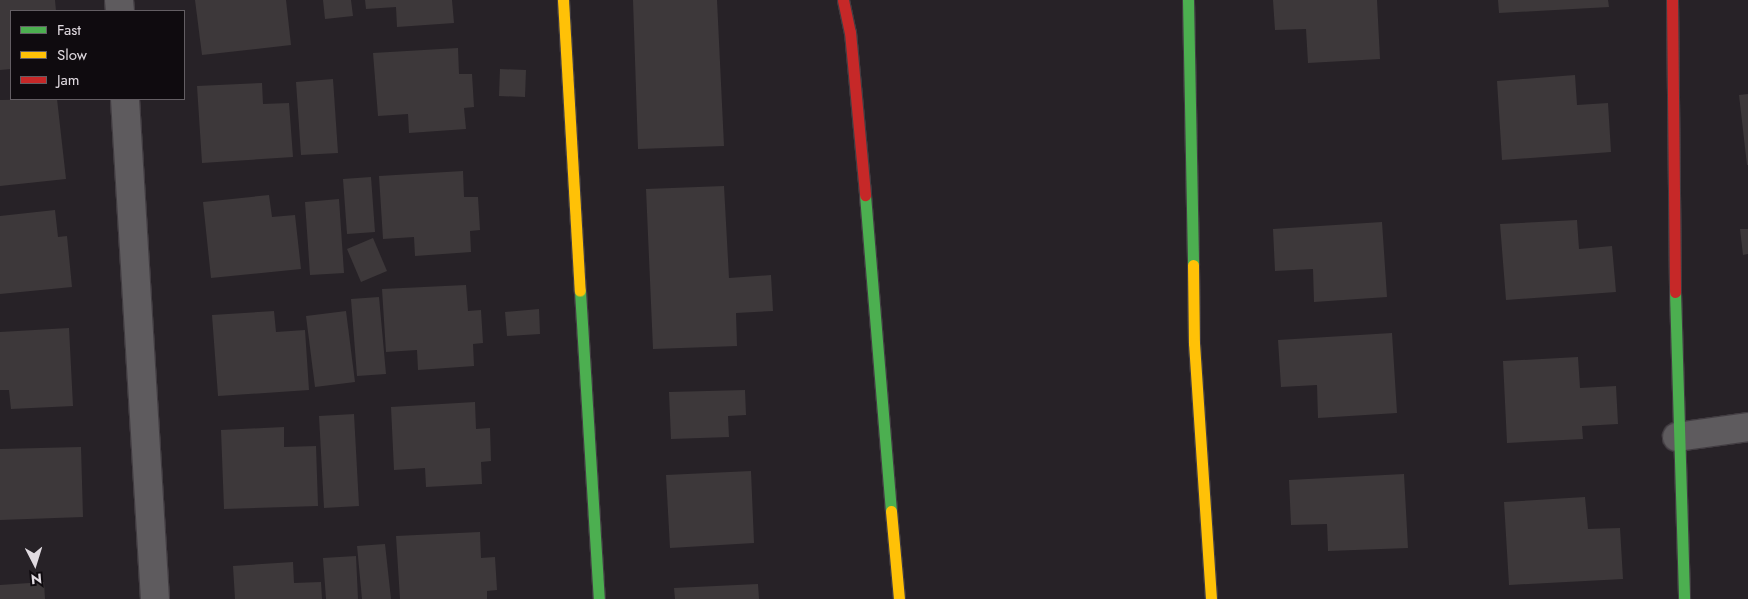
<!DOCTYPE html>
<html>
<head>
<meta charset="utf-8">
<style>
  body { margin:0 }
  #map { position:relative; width:1748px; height:599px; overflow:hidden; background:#272227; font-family:Jost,sans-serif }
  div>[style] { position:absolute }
  .building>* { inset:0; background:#3d383a }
  .roads { filter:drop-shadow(1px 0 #423d42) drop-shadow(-1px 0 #423d42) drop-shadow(0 1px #423d42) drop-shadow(0 -1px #423d42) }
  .street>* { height:28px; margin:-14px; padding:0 14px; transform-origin:14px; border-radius:14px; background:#5e5b5e }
  .fast>* { height:11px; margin:-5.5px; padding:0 5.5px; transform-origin:5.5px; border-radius:5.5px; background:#4caf50 }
  .slow>* { height:11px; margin:-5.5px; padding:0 5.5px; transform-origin:5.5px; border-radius:5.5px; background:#ffc107 }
  .jam>* { height:11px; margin:-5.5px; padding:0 5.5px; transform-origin:5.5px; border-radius:5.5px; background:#c62828 }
  span { translate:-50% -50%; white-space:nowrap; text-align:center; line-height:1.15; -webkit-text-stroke:5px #0f0b0f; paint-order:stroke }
  .legend { position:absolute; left:10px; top:10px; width:175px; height:90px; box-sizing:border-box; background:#0f0b0f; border:1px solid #635e63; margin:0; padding:6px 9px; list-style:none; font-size:15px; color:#e1dbe1 }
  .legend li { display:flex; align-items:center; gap:10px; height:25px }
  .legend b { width:25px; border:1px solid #635e63 }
  .north { position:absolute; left:10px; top:539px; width:50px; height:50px; -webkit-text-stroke:4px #0f0b0f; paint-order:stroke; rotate:175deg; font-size:14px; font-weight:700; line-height:20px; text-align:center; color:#e1dbe1 }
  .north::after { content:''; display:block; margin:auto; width:18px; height:22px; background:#e1dbe1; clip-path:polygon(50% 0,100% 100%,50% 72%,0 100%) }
</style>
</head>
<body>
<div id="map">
  <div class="building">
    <i style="clip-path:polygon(0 0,55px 0,56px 11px,11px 11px,11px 69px,0 70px)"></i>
    <i style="clip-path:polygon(195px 0,286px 0,291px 45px,202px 55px)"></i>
    <i style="clip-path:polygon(323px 0,351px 0,353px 16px,325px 19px)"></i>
    <i style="clip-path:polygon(365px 0,452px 0,454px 23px,397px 27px,396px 7px,366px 9px)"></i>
    <i style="clip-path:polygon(633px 0,717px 0,724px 146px,638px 149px)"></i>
    <i style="clip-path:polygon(1273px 0,1377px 0,1380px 59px,1308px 63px,1306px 29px,1275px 30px)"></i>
    <i style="clip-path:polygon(1498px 0,1608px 0,1609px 7px,1499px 13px)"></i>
    <i style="clip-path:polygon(458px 48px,459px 74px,472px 74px,474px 107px,464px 108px,466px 129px,409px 133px,408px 114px,378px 116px,373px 53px)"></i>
    <i style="clip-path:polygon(500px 69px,526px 70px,525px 97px,499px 96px)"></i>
    <i style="clip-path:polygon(1575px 75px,1577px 105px,1608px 103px,1611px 152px,1502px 160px,1497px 81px)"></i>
    <i style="clip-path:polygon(333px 79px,338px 153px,301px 155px,296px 82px)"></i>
    <i style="clip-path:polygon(262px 83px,263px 104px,289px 103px,293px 157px,202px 163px,197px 86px)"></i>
    <i style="clip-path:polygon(1748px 94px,1748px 165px,1747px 165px,1739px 95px)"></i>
    <i style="clip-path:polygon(57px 99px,66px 179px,0 186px,0 100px)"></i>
    <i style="clip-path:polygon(463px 171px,464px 197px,478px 197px,480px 230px,470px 231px,471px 252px,415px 256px,414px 237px,383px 239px,379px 176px)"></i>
    <i style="clip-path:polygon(371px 177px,375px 232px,347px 234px,343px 179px)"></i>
    <i style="clip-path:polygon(724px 186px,729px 278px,771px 275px,773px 311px,736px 313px,737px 346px,653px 349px,646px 189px)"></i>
    <i style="clip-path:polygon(269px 195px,272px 217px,295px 215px,301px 269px,211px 278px,203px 202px)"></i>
    <i style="clip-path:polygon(339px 199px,344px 273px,310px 275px,305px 202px)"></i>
    <i style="clip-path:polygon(55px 210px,58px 237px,67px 236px,72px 287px,0 294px,0 216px)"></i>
    <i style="clip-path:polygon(1577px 220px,1579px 249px,1612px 246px,1616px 292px,1506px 300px,1500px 224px)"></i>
    <i style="clip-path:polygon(1382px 222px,1387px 297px,1314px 302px,1313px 269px,1275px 271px,1273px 229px)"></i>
    <i style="clip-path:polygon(1740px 229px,1748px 229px,1748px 254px,1743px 255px)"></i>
    <i style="clip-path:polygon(373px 238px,387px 271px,361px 282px,347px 249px)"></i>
    <i style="clip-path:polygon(466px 285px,468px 311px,481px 310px,483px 343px,473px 344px,474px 366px,418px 370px,417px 350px,386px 352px,382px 289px)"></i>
    <i style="clip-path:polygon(379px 297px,386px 374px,357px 376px,351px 299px)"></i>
    <i style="clip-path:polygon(539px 309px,540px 334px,507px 336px,505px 312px)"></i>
    <i style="clip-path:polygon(274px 311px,276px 332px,305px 330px,309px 390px,218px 396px,212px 315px)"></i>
    <i style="clip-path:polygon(346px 311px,355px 382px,315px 387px,306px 316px)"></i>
    <i style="clip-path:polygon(69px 328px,73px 406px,11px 409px,9px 390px,0 390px,0 332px)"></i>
    <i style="clip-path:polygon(1392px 333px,1397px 413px,1318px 418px,1317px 385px,1281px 387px,1278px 340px)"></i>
    <i style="clip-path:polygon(1578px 357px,1580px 388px,1616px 386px,1618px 424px,1582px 426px,1583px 439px,1507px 443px,1503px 361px)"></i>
    <i style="clip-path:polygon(745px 390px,746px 415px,728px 416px,729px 437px,671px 439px,669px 392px)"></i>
    <i style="clip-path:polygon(475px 402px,476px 429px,490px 428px,491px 461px,481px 462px,482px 484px,426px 487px,425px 468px,394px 470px,391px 407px)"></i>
    <i style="clip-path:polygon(354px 414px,359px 506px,324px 508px,319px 416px)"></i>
    <i style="clip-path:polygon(284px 427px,284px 447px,316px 446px,318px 506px,224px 509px,221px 430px)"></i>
    <i style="clip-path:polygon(81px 447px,83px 517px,0 520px,0 449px)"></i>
    <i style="clip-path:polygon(751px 471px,754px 543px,670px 548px,666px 475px)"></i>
    <i style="clip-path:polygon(1404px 474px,1408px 548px,1328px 551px,1327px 524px,1291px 525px,1289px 480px)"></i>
    <i style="clip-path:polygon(1585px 497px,1588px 529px,1620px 528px,1623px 579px,1509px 585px,1504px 502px)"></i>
    <i style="clip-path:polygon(480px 532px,481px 558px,495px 557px,497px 590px,487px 591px,487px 599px,400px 599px,396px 536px)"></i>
    <i style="clip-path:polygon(385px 544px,391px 599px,362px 599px,357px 546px)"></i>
    <i style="clip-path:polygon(356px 556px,358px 599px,326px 599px,323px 558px)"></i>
    <i style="clip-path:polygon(293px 562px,294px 583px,321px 582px,322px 599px,235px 599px,233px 566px)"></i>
    <i style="clip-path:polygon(44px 582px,45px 599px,0 599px,0 585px)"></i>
    <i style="clip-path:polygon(758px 584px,759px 599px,675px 599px,674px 588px)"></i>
  </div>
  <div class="roads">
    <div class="street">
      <i style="left:119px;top:0;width:11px;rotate:85deg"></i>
      <i style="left:125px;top:99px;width:501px;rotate:86.57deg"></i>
      <i style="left:1677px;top:437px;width:72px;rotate:-8deg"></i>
    </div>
    <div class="fast">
      <i style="left:1188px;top:0;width:265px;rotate:88.9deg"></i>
      <i style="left:865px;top:195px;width:317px;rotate:85.3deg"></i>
      <i style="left:580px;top:291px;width:309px;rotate:86.5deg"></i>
      <i style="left:1675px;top:292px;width:307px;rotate:88.3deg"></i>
    </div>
    <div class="slow">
      <i style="left:563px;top:0;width:291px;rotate:86.7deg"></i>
      <i style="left:1193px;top:265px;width:78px;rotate:89.3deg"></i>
      <i style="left:1194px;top:343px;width:257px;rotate:86.2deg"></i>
      <i style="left:891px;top:511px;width:88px;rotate:84.8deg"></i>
    </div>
    <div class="jam">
      <i style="left:843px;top:0;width:33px;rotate:78deg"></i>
      <i style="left:850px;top:32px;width:164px;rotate:84.7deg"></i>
      <i style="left:1672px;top:0;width:292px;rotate:89.4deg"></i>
    </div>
  </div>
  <ul class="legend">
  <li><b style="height:6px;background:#4caf50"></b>Fast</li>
  <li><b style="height:6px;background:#ffc107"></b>Slow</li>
  <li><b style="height:6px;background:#c62828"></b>Jam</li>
  </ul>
  <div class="north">N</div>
</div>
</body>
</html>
